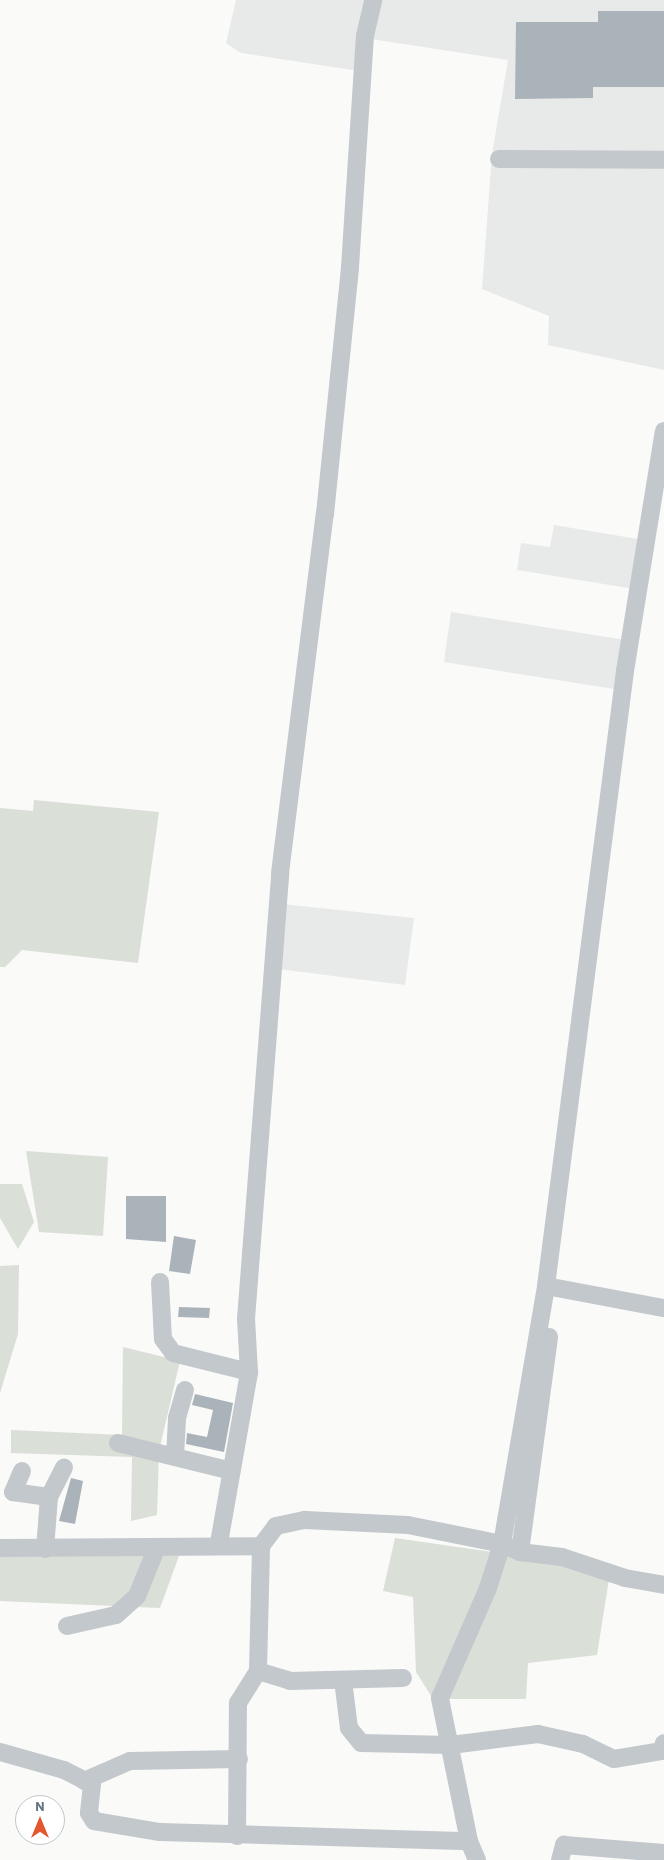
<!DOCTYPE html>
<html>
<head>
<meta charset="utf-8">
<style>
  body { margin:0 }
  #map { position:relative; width:664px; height:1860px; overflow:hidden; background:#fafaf8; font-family:Barlow,sans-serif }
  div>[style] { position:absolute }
  .built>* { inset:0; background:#e8e9e9 }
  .green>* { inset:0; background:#dadfd7 }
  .building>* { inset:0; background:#aab3b9 }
  .minor>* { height:18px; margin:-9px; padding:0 9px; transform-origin:9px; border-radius:9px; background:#c3c8cc }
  span { translate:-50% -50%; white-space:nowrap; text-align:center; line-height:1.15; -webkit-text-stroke:5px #fff; paint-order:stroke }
  .north { position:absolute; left:15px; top:1795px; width:50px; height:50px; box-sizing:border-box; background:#fff; border:1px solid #c1c8cd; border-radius:50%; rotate:0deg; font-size:14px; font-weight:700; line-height:20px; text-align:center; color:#657683 }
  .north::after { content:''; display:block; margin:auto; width:18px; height:22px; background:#e4572e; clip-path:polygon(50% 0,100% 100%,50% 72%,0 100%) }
</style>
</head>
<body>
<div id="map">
  <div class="built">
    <i style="clip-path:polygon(236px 0,365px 0,359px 71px,241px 53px,226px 43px)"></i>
    <i style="clip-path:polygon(381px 0,664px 0,664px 370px,548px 345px,549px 316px,482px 289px,492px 154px,508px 60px,371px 39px)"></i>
    <i style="clip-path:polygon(554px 525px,644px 540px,641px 590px,517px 570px,521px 543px,550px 547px)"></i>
    <i style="clip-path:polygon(451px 612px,638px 642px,627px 691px,444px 662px)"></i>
    <i style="clip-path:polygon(282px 904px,414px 918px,405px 985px,278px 969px)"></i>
  </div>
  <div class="green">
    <i style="clip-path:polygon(34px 800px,159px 812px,138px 963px,22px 950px,5px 967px,0 967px,0 808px,33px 811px)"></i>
    <i style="clip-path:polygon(26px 1151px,108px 1157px,103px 1236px,39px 1232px)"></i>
    <i style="clip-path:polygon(0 1184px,22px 1184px,34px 1222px,18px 1249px,0 1218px)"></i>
    <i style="clip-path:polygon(19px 1265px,18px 1334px,0 1393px,0 1266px)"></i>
    <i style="clip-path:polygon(123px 1347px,180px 1361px,159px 1451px,157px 1515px,131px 1521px,132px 1457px,11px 1453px,11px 1430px,122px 1435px)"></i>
    <i style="clip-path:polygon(395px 1538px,562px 1562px,609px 1579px,597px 1655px,528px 1663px,526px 1699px,433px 1699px,416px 1672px,413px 1597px,383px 1591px)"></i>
    <i style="clip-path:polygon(0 1547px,179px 1556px,160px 1608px,0 1601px)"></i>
  </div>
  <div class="building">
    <i style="clip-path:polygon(598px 11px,664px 11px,664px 87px,593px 87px,593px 98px,515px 99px,516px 22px,598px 22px)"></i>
    <i style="clip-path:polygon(126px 1196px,166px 1196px,166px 1242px,126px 1239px)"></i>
    <i style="clip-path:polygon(174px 1236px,196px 1240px,190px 1274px,169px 1271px)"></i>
    <i style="clip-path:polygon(179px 1307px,210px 1308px,209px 1318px,178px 1317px)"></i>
    <i style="clip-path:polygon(195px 1394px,233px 1403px,224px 1452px,186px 1444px,187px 1433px,207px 1437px,213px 1410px,192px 1405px)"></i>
    <i style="clip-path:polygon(71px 1478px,83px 1481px,75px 1524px,59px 1521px)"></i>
  </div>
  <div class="minor">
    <i style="left:499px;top:159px;width:165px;rotate:0.3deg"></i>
    <i style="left:160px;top:1282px;width:57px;rotate:87deg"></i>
    <i style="left:163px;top:1339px;width:17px;rotate:54deg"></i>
    <i style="left:173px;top:1353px;width:78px;rotate:14deg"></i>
    <i style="left:546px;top:1286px;width:120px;rotate:10.6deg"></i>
    <i style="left:118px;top:1443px;width:117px;rotate:13.8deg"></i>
    <i style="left:175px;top:1457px;width:39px;rotate:-87deg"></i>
    <i style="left:177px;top:1418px;width:29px;rotate:-74deg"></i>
    <i style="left:22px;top:1471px;width:23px;rotate:113deg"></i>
    <i style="left:13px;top:1492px;width:36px;rotate:8deg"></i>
    <i style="left:219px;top:1543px;width:174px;rotate:-80deg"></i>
    <i style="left:249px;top:1372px;width:53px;rotate:-93.2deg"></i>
    <i style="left:246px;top:1319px;width:447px;rotate:-85.6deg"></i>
    <i style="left:280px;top:873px;width:362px;rotate:-82.9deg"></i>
    <i style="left:325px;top:514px;width:248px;rotate:-84.2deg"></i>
    <i style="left:350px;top:267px;width:231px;rotate:-86.3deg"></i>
    <i style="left:365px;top:36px;width:37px;rotate:-77deg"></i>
    <i style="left:0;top:1548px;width:261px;rotate:-0.4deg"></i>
    <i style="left:261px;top:1546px;width:25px;rotate:-53deg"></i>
    <i style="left:276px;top:1526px;width:30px;rotate:-12deg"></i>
    <i style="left:305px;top:1520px;width:103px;rotate:2.8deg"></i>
    <i style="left:408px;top:1525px;width:96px;rotate:11.4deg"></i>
    <i style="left:502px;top:1544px;width:20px;rotate:24deg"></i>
    <i style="left:520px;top:1552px;width:42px;rotate:6.8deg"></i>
    <i style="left:562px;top:1557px;width:66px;rotate:18.4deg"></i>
    <i style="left:625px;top:1578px;width:40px;rotate:10deg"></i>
    <i style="left:45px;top:1549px;width:52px;rotate:-85.6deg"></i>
    <i style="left:49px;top:1497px;width:33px;rotate:-63deg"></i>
    <i style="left:520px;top:1552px;width:217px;rotate:-82.3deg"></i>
    <i style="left:67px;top:1626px;width:50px;rotate:-12.7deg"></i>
    <i style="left:116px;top:1615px;width:28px;rotate:-42deg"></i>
    <i style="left:137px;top:1596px;width:53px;rotate:-67.8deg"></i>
    <i style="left:258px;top:1671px;width:34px;rotate:17deg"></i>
    <i style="left:290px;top:1681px;width:113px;rotate:-1.5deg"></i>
    <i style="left:343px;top:1680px;width:48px;rotate:82.9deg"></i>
    <i style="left:349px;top:1728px;width:19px;rotate:51deg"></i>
    <i style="left:361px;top:1743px;width:90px;rotate:1.3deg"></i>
    <i style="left:451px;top:1745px;width:88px;rotate:-7.2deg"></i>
    <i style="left:538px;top:1734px;width:46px;rotate:12.5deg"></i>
    <i style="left:583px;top:1744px;width:34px;rotate:26deg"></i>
    <i style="left:614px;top:1759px;width:49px;rotate:-9.5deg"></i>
    <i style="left:662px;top:1751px;width:8px;rotate:-76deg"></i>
    <i style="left:0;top:1752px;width:66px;rotate:15.7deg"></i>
    <i style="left:64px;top:1770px;width:31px;rotate:27deg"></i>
    <i style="left:92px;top:1784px;width:29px;rotate:96deg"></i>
    <i style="left:89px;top:1813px;width:9px;rotate:58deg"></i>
    <i style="left:94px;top:1821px;width:67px;rotate:9.5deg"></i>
    <i style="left:160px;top:1832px;width:309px;rotate:1.7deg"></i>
    <i style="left:84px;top:1781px;width:50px;rotate:-23.5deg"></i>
    <i style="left:130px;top:1761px;width:109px;rotate:-1.1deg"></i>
    <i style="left:237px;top:1836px;width:133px;rotate:-89.6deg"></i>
    <i style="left:238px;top:1703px;width:38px;rotate:-58deg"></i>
    <i style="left:258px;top:1671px;width:125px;rotate:-88.6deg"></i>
    <i style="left:477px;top:1860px;width:21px;rotate:-113deg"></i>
    <i style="left:469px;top:1841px;width:146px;rotate:-101.5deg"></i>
    <i style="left:440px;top:1698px;width:120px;rotate:-66.4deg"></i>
    <i style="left:488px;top:1588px;width:46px;rotate:-72.3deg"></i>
    <i style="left:502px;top:1544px;width:262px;rotate:-80.3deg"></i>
    <i style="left:546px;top:1286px;width:620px;rotate:-82.68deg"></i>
    <i style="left:625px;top:671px;width:243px;rotate:-80.8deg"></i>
    <i style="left:560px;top:1860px;width:16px;rotate:-75deg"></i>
    <i style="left:564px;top:1845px;width:100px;rotate:4.6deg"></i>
  </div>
  <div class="north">N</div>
</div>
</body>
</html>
